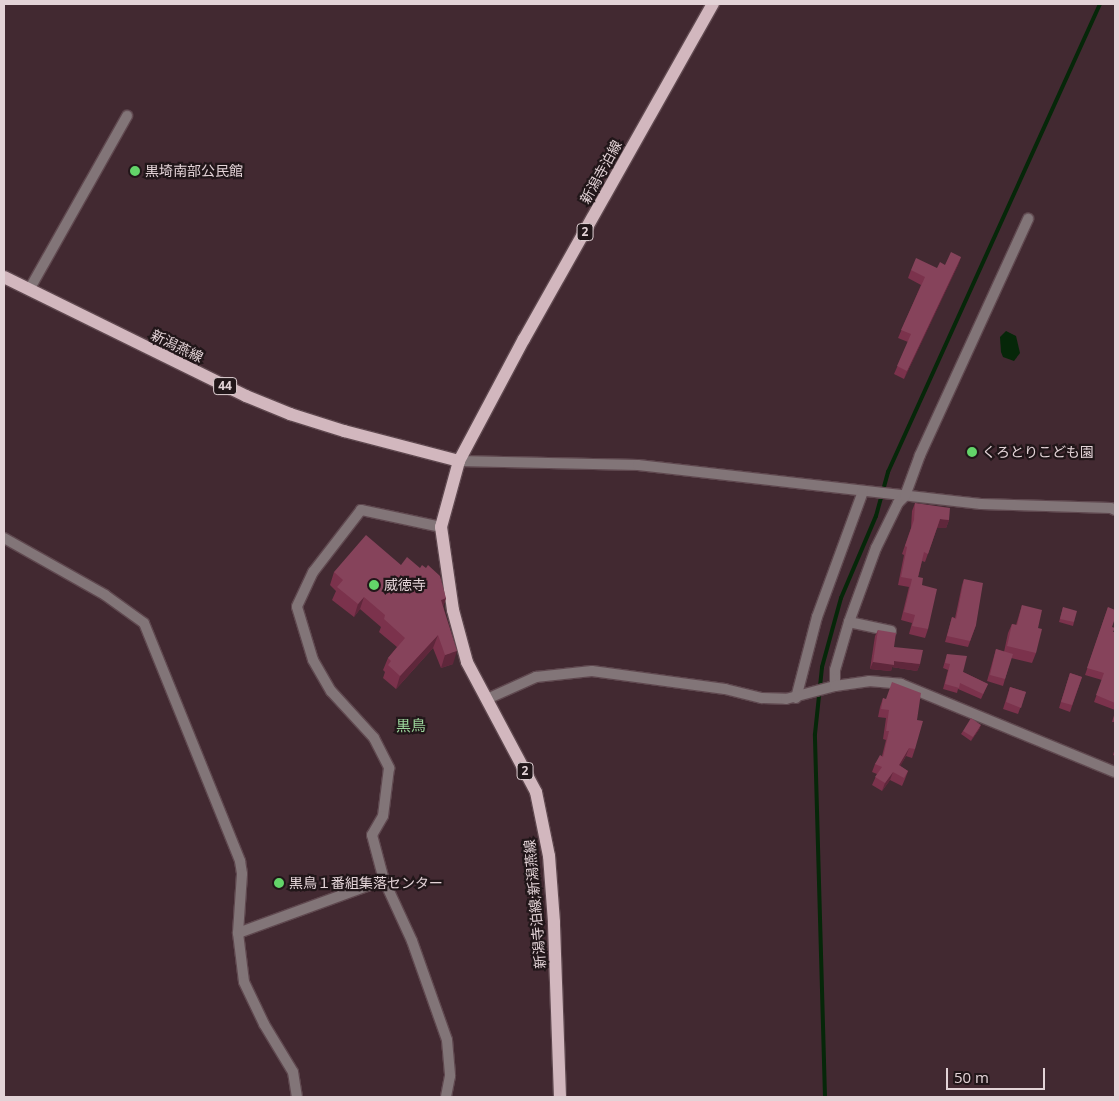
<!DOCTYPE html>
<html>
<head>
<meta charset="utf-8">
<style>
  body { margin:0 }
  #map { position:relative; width:1119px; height:1101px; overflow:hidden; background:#422931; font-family:"Open Sans","Noto Sans JP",sans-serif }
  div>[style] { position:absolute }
  .water>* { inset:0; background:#062709 }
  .stream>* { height:4px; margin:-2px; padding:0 2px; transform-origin:2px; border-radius:2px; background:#062709 }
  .roads { filter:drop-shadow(1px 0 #5f484f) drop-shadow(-1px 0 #5f484f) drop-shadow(0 1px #5f484f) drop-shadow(0 -1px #5f484f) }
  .minor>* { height:10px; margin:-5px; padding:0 5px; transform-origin:5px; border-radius:5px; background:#827578 }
  .primary>* { height:12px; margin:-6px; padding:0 6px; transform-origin:6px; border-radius:6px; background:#d2b7be }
  .wall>* { inset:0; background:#7b324c }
  .shaded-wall>* { inset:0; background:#5f273b }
  .building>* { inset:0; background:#86435b }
  .dots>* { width:14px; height:14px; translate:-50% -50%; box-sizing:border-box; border:2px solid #211619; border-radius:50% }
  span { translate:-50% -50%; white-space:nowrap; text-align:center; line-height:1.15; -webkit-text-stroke:4.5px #211619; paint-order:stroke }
  .shield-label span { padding:1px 4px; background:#211619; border:1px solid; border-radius:4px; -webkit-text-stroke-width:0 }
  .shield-label { font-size:12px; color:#e3d3d7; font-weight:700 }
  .poi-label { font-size:14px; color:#e3d3d7 }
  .left { translate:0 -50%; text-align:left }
  .street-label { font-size:14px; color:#e3d3d7 }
  .neighbourhood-label { font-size:15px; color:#9cd69c }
  .frame { position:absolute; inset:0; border:5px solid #e3d3d7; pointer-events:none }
  .scale { position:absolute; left:946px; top:1068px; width:99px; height:22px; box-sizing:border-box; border:2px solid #e3d3d7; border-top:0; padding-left:6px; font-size:15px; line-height:18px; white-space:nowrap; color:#e3d3d7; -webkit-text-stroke:4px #211619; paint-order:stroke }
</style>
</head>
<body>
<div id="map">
  <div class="water">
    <i style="clip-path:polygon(1006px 331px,1016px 336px,1020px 353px,1014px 361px,1003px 357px,1001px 352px,1000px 337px)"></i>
  </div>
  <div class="stream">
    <i style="left:825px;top:1097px;width:363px;rotate:-91.6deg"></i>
    <i style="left:815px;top:734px;width:67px;rotate:-84deg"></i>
    <i style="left:822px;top:667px;width:72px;rotate:-74.6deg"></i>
    <i style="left:841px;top:598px;width:89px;rotate:-66.9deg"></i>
    <i style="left:876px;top:516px;width:46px;rotate:-74.7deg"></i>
    <i style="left:888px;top:472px;width:514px;rotate:-65.63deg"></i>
  </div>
  <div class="roads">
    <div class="minor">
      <i style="left:29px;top:290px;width:200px;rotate:-60.6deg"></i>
      <i style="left:459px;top:461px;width:179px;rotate:1.3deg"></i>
      <i style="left:638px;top:465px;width:345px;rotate:6.5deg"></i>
      <i style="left:981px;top:504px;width:130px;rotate:1.8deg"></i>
      <i style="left:1111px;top:508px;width:4px;rotate:27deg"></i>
      <i style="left:441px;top:527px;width:82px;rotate:-168deg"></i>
      <i style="left:361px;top:510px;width:78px;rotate:127.7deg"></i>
      <i style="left:313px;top:572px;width:38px;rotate:115deg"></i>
      <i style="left:297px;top:607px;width:55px;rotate:73.2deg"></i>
      <i style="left:313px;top:660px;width:36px;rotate:60deg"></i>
      <i style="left:331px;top:691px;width:64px;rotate:47.5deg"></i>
      <i style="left:374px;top:738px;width:34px;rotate:63deg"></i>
      <i style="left:389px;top:768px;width:48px;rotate:97.1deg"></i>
      <i style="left:383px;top:816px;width:22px;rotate:120deg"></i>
      <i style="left:372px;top:835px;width:47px;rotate:75.1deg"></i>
      <i style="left:384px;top:880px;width:67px;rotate:65.3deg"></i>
      <i style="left:412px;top:941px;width:105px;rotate:70.5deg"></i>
      <i style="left:447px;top:1040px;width:36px;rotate:85deg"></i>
      <i style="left:450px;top:1076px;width:21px;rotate:101deg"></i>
      <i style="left:4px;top:538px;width:116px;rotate:29.4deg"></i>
      <i style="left:105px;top:595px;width:48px;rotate:35.7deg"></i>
      <i style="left:144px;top:623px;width:257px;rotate:68deg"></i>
      <i style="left:240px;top:861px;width:13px;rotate:81deg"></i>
      <i style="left:242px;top:874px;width:59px;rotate:93.9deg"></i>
      <i style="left:238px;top:933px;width:49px;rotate:83deg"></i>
      <i style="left:244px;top:982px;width:47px;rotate:64.5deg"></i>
      <i style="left:264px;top:1024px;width:56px;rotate:58.9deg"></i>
      <i style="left:293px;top:1072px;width:25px;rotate:81deg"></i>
      <i style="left:849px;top:622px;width:79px;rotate:-70deg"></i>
      <i style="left:876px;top:548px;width:50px;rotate:-63.9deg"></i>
      <i style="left:898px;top:503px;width:10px;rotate:-45deg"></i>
      <i style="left:905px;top:496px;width:44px;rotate:-69.9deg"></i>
      <i style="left:920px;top:455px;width:260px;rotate:-65.4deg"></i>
      <i style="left:835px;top:686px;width:16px;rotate:-90deg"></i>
      <i style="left:835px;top:670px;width:50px;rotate:-73.7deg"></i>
      <i style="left:849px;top:622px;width:43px;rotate:12.1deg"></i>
      <i style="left:796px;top:698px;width:84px;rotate:-75.5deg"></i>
      <i style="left:817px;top:617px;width:134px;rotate:-69.9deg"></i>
      <i style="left:487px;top:699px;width:54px;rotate:-24.2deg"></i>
      <i style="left:536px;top:677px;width:56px;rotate:-6.1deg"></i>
      <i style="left:592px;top:671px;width:134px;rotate:7.7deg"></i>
      <i style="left:725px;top:689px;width:38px;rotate:14deg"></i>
      <i style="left:762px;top:698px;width:24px;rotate:2deg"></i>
      <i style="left:786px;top:699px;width:51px;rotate:-14.9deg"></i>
      <i style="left:835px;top:686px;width:34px;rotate:-8deg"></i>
      <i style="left:869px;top:681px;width:32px;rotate:5deg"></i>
      <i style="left:901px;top:684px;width:231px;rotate:22.4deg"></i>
      <i style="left:238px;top:933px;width:155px;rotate:-20deg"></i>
    </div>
    <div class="primary">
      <i style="left:4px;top:277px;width:270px;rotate:26.2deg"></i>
      <i style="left:246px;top:396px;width:48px;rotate:22.2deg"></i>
      <i style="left:290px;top:414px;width:57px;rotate:17.5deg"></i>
      <i style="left:344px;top:431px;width:119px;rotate:14.6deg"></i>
      <i style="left:560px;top:1097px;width:175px;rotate:-92deg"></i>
      <i style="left:554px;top:922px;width:66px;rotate:-94.3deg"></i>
      <i style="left:549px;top:856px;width:65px;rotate:-101.5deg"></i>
      <i style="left:536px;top:792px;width:147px;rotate:-118deg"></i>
      <i style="left:467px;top:662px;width:54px;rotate:-105.1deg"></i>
      <i style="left:453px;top:610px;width:84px;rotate:-98.2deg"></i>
      <i style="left:441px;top:527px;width:68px;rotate:-74.7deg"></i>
      <i style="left:459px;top:461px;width:138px;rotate:-62deg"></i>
      <i style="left:524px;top:339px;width:385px;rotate:-60.6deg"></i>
    </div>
  </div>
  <div class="wall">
    <i style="clip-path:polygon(961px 257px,958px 265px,904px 379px,894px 374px,908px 342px,898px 338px,921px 285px,908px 278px,911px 270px,937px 268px,945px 265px)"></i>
    <i style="clip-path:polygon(915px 503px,949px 520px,946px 528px,937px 528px,925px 562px,922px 561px,918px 577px,922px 585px,928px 629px,925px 638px,909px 634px,912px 623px,901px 620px,909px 587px,898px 585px,904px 555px,902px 554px,911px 528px,912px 511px)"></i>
    <i style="clip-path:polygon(401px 565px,446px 598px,443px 606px,453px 664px,441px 668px,433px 648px,396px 689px,383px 678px,385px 672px,383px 670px,388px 658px,397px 647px,379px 632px,381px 627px,360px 609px,354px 617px,332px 600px,336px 591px,330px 585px,334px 572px)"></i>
    <i style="clip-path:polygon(964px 579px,976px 625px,968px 647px,945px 642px,952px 617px,955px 618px,962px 585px)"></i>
    <i style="clip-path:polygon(1022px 605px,1038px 628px,1036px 653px,1032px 663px,1011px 658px,1003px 686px,987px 681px,996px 649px,1004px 652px,1008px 633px,1012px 624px,1016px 625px)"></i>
    <i style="clip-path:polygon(1063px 607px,1074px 622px,1073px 626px,1059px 622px)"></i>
    <i style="clip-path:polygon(1108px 607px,1113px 632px,1115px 632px,1115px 710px,1094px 702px,1102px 680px,1085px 675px)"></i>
    <i style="clip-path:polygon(878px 630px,894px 647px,920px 664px,917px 671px,892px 667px,891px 671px,870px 669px,875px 636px)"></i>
    <i style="clip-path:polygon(947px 654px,963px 672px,988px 684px,981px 699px,958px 689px,957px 693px,943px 689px,948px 670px,943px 668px)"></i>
    <i style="clip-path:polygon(1070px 673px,1082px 677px,1070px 712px,1059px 708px)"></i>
    <i style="clip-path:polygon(1010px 687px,1026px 692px,1018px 714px,1003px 709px)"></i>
    <i style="clip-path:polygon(883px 698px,917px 720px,915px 749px,912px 758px,906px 756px,900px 766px,908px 771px,905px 779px,902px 786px,890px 780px,882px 791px,872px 785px,877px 774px,872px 772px,875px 764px,882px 756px,886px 740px,883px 739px,886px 718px,878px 717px,880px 707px)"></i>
    <i style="clip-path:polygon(1115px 712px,1115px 722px,1112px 722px)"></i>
    <i style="clip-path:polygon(980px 728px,971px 741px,961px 734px,963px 731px)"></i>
    <i style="clip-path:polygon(1115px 748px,1115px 756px,1113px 755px)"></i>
  </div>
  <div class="shaded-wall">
    <i style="clip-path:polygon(961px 257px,958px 265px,904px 379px,907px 371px)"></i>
    <i style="clip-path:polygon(940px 519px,949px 520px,946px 528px,937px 528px)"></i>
    <i style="clip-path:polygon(364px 597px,360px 609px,354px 617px,358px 604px)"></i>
    <i style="clip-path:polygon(446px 598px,442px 610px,441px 600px)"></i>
    <i style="clip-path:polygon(438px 635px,433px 648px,396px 689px,400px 676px)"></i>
    <i style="clip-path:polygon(457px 651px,453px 664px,441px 668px,445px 655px)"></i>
    <i style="clip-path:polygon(894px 661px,920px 664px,917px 671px,892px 667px,891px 671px,870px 669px,873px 662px)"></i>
    <i style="clip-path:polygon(981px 725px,980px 728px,971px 741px,973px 737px)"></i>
    <i style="clip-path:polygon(909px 748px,906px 756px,896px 774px,899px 765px)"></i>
    <i style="clip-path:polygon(893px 772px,890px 780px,882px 791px,885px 783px)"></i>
  </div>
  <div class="building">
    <i style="clip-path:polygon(951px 252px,961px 257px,907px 371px,897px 366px,911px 334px,901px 330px,925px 277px,911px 270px,916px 258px,937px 268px,940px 262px,945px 265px)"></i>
    <i style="clip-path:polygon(915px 503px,950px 508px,949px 520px,940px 519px,928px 554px,924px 552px,918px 577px,923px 578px,922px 585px,937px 589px,928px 629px,912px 626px,915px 615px,904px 612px,912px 579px,901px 577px,907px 547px,905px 546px,914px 520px)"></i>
    <i style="clip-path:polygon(366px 535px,401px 565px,407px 557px,420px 568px,422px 565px,426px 568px,428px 565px,440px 576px,446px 598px,441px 600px,457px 651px,445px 655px,438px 635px,400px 676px,388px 665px,391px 661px,388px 658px,405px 638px,384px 619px,385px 615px,364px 597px,358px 604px,337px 587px,343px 580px,334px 572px)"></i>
    <i style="clip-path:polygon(964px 579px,983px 583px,976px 625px,970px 641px,947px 636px,952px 617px,956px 619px)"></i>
    <i style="clip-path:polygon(1022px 605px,1042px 610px,1038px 628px,1042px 629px,1036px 653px,1007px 646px,1012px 624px,1017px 625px)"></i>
    <i style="clip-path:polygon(1063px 607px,1077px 611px,1074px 622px,1060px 619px)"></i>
    <i style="clip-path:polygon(1108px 607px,1115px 610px,1115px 618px,1112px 627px,1115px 628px,1113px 632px,1115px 632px,1115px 703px,1096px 695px,1104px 673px,1087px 668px)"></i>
    <i style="clip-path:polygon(878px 630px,896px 633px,894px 647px,923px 650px,920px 664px,894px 661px,894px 665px,873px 662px)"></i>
    <i style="clip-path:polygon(996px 649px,1013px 654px,1005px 679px,990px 675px)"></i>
    <i style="clip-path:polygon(947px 654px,967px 656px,963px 672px,988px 684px,983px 694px,960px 683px,959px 688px,945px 684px,950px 664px,945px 663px)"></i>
    <i style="clip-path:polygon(1070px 673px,1082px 677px,1072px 705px,1061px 702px)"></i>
    <i style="clip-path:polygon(892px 682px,921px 693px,917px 720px,923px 721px,915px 749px,909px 748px,899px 765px,908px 771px,904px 778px,893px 772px,885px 783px,875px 777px,882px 767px,875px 764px,880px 755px,883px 757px,889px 731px,886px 731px,889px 710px,881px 709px,883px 698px,886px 699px)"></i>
    <i style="clip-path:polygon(1010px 687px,1026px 692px,1021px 708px,1006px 702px)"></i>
    <i style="clip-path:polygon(971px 718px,981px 725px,973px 737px,963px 731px)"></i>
  </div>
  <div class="dots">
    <i style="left:135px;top:171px;background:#63d469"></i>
    <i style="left:972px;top:452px;background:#63d469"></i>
    <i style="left:374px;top:585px;background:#63d469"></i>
    <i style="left:279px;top:883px;background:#63d469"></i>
  </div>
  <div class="shield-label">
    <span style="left:585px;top:232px">2</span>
    <span style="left:225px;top:386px">44</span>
    <span style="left:525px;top:771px">2</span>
  </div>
  <div class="poi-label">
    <span class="left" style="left:145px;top:171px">黒埼南部公民館</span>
    <span class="left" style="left:982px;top:452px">くろとりこども園</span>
    <span class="left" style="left:384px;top:585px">威徳寺</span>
    <span class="left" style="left:289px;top:883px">黒鳥１番組集落センター</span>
  </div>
  <div class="street-label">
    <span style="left:601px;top:172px;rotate:-61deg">新潟寺泊線</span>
    <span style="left:177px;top:346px;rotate:26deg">新潟燕線</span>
    <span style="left:535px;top:904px;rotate:-95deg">新潟寺泊線;新潟燕線</span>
  </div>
  <div class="neighbourhood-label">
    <span style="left:411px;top:726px">黒鳥</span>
  </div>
  <div class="frame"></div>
  <div class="scale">50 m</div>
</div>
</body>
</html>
